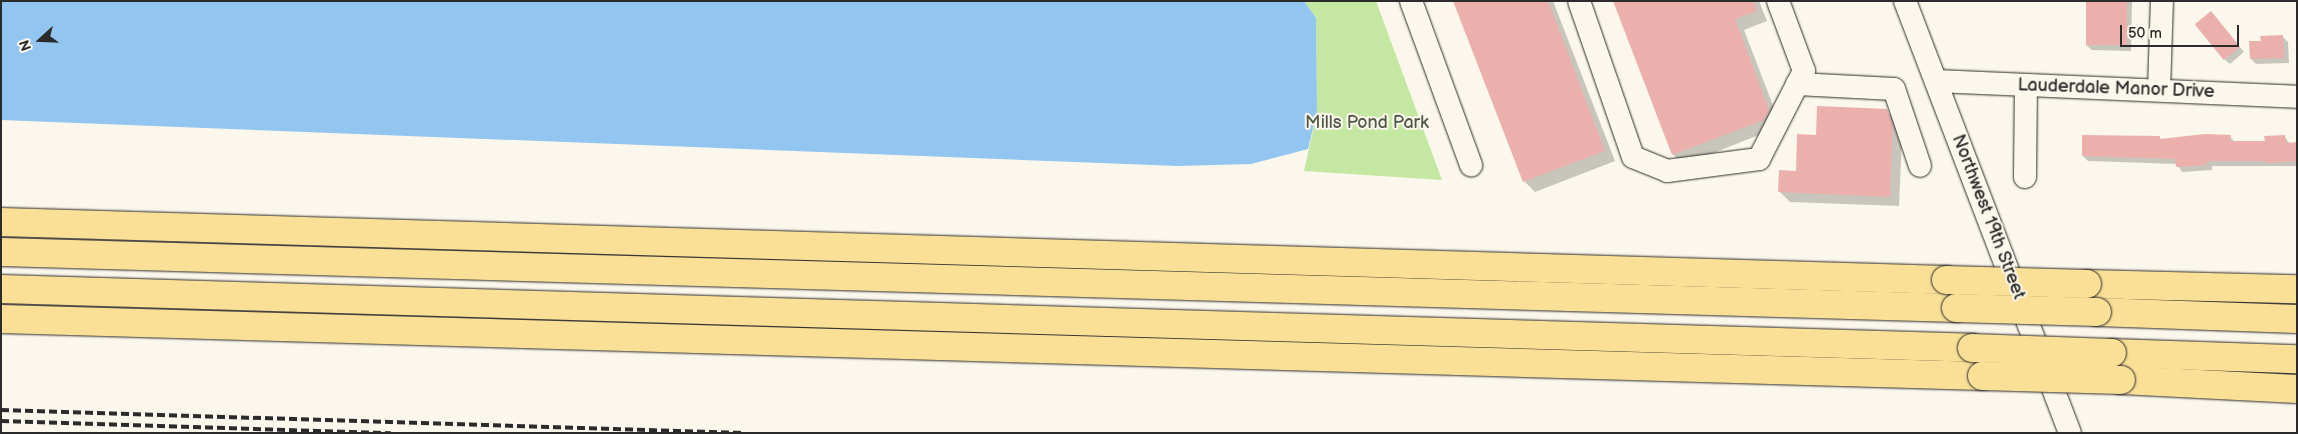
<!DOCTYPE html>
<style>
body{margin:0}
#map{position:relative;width:2298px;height:434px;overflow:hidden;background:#fbf7ec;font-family:"Balsamiq Sans",sans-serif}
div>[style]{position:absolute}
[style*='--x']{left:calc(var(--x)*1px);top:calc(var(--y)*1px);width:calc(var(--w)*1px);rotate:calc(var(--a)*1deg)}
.green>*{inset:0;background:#c4e8a2}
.water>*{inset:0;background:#92c5ef}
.shadow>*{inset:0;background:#0003}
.building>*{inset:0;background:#ecb0ac;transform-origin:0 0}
.roads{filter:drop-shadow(0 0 1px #2b2b2b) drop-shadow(0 0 1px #2b2b2b)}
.minor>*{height:22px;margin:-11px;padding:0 11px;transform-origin:11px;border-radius:11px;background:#fbf7ec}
.highway>*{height:28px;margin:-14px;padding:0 14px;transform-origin:14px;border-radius:14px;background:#fadf96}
.rail>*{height:4px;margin-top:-2px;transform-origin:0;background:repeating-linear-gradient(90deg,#2b2b2b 0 8px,transparent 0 12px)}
.bridges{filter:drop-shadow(0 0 1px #2b2b2b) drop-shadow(0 0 1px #2b2b2b)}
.highway-bridge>*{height:28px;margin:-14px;padding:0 14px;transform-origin:14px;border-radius:14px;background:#fadf96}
span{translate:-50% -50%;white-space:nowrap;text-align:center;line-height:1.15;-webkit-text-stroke:4px #fbf7ec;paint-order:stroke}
.street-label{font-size:18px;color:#2b2b2b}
.park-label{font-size:18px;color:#515a49}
.frame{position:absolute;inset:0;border:2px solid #2b2b2b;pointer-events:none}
.north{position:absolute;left:15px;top:15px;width:50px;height:50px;-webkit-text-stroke:4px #fbf7ec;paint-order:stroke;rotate:250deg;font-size:14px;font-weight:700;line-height:20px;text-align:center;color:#2b2b2b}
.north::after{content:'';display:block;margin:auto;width:18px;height:22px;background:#2b2b2b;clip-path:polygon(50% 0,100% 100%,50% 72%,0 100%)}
.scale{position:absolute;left:2120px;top:25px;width:119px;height:22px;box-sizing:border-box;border:2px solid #2b2b2b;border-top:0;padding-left:6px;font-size:15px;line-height:18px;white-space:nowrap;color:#2b2b2b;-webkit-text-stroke:4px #fbf7ec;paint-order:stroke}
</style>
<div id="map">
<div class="green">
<i style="clip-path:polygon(1304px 1px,1376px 1px,1442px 180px,1304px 171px,1317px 112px,1316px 18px)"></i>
</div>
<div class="water">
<i style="clip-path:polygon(1px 1px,1304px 1px,1316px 18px,1317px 112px,1308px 149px,1251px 164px,1178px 166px,1px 120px)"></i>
</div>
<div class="shadow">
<i style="clip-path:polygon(1455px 1px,1553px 1px,1615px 161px,1535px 192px,1525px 182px)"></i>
<i style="clip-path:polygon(1614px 1px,1759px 1px,1767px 21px,1744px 30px,1779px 121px,1774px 129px,1683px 165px,1673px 154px)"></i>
<i style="clip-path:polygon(2087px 1px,2132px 1px,2131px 51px,2092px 50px,2086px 45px)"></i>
<i style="clip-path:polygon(2216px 18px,2244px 52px,2230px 64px,2224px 59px)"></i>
<i style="clip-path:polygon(2282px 36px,2288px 42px,2289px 63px,2256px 64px,2251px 59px,2262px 42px)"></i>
<i style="clip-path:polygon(1886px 111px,1897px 121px,1902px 137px,1899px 206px,1790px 202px,1779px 191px,1797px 172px,1817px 136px)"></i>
<i style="clip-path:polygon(2284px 136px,2290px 144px,2297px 144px,2297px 166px,2212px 166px,2212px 170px,2182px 172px,2177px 164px,2088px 161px,2083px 156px,2159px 137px,2162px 140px,2230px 137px,2236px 143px,2266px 143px)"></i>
</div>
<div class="building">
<i style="clip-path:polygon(1453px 1px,1548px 1px,1605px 151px,1523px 182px)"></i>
<i style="clip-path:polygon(1613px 1px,1754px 1px,1757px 11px,1735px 19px,1769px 110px,1764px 120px,1672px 155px)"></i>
<i style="left:2086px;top:1px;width:41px;height:44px"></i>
<i style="left:2211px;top:11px;width:46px;height:21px;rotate:51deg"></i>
<i style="clip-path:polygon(2283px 35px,2284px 58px,2250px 59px,2249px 41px,2261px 41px,2260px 36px)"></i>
<i style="clip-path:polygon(1817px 106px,1887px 109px,1893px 126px,1890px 197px,1778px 192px,1779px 170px,1796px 171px,1797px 134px,1816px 135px)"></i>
<i style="clip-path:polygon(2205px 134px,2231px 135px,2230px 141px,2265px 141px,2264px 136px,2285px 135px,2286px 143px,2297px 142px,2297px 161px,2266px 163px,2266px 161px,2207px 161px,2207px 165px,2176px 167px,2175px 159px,2082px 156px,2082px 135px,2160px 136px,2160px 139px)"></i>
</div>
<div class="roads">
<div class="minor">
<i style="--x:1411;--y:1;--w:175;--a:69.9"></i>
<i style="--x:1579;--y:1;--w:165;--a:70.9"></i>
<i style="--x:1633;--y:157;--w:37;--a:22"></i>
<i style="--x:1667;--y:171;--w:93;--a:-7.4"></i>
<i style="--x:1759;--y:159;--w:99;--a:-62.9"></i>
<i style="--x:1804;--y:71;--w:75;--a:-110.4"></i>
<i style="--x:1905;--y:1;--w:462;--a:69.1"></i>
<i style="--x:1936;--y:81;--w:361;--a:2.5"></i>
<i style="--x:1797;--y:84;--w:97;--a:3"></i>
<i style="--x:1894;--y:89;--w:81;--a:71.3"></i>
<i style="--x:2159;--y:90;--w:89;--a:-88.1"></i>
<i style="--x:2025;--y:177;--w:92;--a:-89.4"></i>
</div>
<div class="highway">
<i style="--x:1;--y:222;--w:1946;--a:1.71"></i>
<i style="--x:1;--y:252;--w:1956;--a:1.64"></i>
<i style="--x:2087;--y:284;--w:210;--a:1.4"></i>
<i style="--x:1;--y:289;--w:1972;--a:1.71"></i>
<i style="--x:2097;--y:312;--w:200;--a:2"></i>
<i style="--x:1;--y:319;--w:1982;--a:1.65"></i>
<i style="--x:2112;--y:353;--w:185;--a:1.9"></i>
<i style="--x:2121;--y:380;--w:176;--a:2.9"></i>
</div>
</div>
<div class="rail">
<i style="--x:1;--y:410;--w:743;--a:1.77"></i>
<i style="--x:1;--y:421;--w:390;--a:1.8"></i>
</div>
<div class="bridges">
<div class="highway-bridge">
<i style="--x:1946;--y:280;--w:141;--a:1.6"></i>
<i style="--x:1956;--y:308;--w:141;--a:1.6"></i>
<i style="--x:1972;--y:348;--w:140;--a:2"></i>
<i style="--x:1982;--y:376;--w:139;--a:1.6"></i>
</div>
</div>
<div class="street-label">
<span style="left:2116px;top:89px;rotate:2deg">Lauderdale Manor Drive</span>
<span style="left:1988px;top:217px;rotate:69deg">Northwest 19th Street</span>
</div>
<div class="park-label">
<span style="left:1367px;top:123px">Mills Pond Park</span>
</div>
<div class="frame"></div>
<div class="north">N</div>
<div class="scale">50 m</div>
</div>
